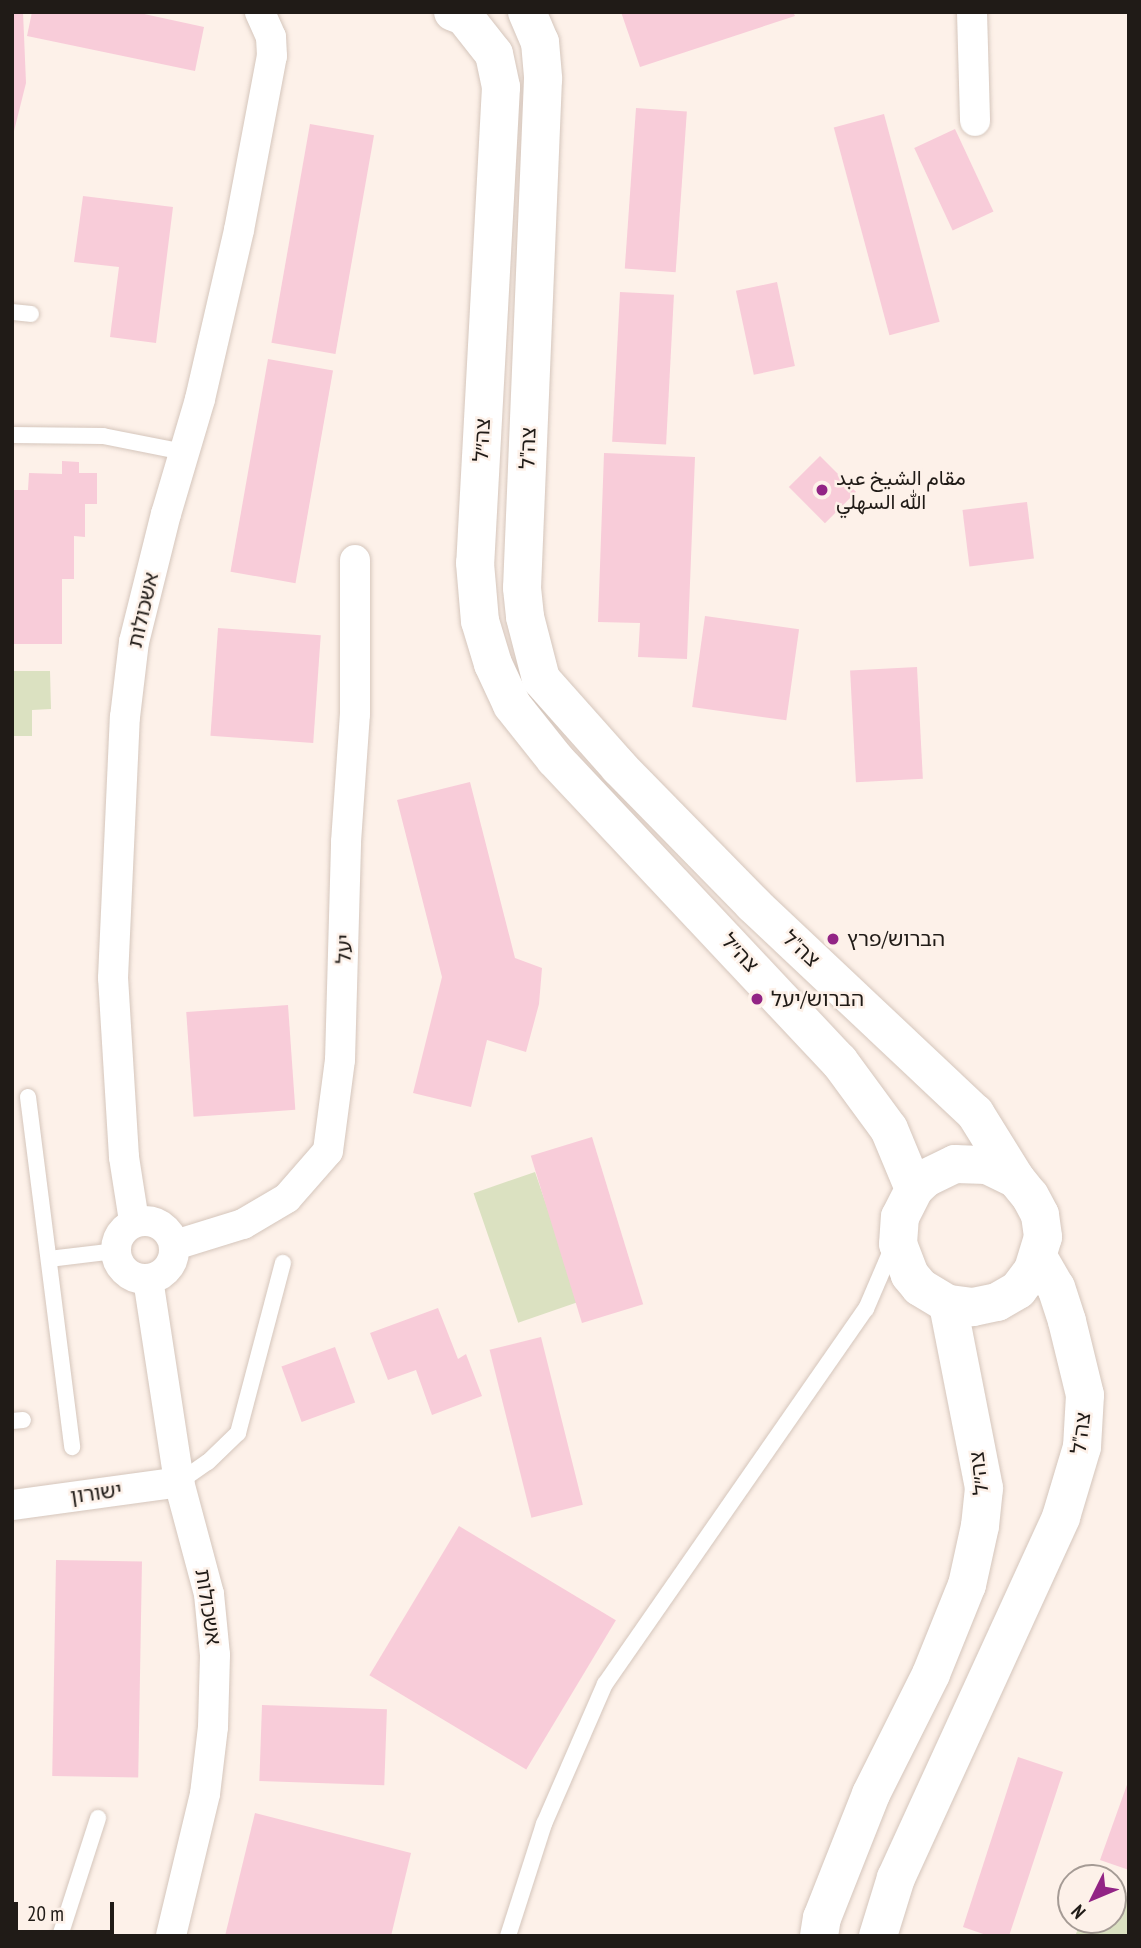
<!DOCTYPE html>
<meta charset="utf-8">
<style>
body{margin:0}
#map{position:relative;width:1141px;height:1948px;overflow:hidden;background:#fdf1e9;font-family:"PT Sans Narrow",Vazirmatn,"Noto Sans Hebrew",sans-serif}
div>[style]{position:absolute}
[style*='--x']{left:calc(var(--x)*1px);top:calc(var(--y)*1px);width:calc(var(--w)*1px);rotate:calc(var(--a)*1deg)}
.green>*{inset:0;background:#dbe1c1;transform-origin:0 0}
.building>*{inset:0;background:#f8ccd9;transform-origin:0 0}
.roads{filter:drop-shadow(0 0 2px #d5c6bc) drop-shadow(0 0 2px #d5c6bc)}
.lane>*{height:16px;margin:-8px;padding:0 8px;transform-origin:8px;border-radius:8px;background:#fff}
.street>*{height:30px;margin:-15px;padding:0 15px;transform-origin:15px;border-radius:15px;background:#fff}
.street>.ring{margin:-15px;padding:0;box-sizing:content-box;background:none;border:30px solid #fff;border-radius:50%}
.secondary>*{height:38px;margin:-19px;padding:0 19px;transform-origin:19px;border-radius:19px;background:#fff}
.dots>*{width:19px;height:19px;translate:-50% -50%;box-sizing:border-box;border:4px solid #fdf1e9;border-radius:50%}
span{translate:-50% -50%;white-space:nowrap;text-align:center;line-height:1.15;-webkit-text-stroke:5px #fdf1e9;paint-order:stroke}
.street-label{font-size:21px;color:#201b17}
.poi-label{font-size:21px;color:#201b17}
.left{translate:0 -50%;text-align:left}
.frame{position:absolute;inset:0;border:14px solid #201b17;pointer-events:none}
.north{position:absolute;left:1057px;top:1864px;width:70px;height:70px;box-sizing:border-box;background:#fdf1e9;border:2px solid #a59b95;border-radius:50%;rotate:227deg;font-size:19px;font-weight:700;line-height:28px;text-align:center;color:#201b17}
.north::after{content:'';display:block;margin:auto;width:24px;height:32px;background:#922485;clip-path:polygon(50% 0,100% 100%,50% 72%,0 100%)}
.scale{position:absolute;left:14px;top:1902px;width:100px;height:32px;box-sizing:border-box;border:4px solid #201b17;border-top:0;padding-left:9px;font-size:21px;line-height:24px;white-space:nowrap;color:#201b17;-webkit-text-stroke:5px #fdf1e9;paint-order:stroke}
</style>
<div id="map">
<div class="green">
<i style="clip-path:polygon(12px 671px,50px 671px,51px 709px,32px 710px,32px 736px,12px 736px)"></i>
<i style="left:535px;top:1172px;width:137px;height:65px;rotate:71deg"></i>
<i style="clip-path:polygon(1113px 1890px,1129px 1897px,1129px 1936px,1075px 1936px,1082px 1920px,1113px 1920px)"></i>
</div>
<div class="building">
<i style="clip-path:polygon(12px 12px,23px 12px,26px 83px,13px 135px)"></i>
<i style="clip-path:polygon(32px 12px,135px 12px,204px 27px,195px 71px,27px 36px)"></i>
<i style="clip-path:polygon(621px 12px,793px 12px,795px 16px,640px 67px)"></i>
<i style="left:636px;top:108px;width:51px;height:161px;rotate:4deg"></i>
<i style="left:884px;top:114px;width:215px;height:52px;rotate:75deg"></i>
<i style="left:310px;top:124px;width:65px;height:222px;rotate:10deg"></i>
<i style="left:955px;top:129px;width:91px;height:45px;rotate:65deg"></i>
<i style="clip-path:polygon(83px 196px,173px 207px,156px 343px,110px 337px,119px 267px,74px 262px)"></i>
<i style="left:777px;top:282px;width:86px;height:42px;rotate:78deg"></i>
<i style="left:620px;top:292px;width:54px;height:150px;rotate:3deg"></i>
<i style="left:268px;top:359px;width:66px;height:216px;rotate:10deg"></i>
<i style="clip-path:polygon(604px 453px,695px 457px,687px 659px,638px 657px,640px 623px,598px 622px)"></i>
<i style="left:820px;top:456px;width:51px;height:44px;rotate:45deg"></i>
<i style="clip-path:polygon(62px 461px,79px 462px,79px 473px,97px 473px,97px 504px,85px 504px,85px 537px,74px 536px,74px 579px,62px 579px,62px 644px,12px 644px,12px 490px,28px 490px,29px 473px,62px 474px)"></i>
<i style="left:1027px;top:502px;width:57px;height:65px;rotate:83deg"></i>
<i style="left:705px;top:616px;width:95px;height:92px;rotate:8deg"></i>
<i style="left:218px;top:628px;width:103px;height:108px;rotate:4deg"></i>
<i style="left:917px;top:667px;width:112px;height:67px;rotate:87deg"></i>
<i style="clip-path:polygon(470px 782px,515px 958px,542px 968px,539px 1004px,526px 1052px,487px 1040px,471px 1107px,413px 1093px,442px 977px,397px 800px)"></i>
<i style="left:288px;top:1005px;width:105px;height:102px;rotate:86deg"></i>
<i style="left:592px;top:1137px;width:175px;height:64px;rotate:73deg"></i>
<i style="clip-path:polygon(438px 1308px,458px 1359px,466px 1354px,482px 1396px,432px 1415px,416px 1370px,388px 1380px,370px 1333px)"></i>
<i style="left:541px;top:1337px;width:173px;height:53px;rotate:76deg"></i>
<i style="left:335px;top:1347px;width:59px;height:57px;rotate:70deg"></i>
<i style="left:459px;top:1526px;width:183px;height:174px;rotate:31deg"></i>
<i style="left:56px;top:1560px;width:86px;height:216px;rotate:1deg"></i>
<i style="left:262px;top:1705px;width:125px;height:76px;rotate:2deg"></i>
<i style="clip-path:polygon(1018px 1757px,1063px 1772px,1009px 1936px,989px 1936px,963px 1927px)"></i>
<i style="clip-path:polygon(1128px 1782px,1129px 1782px,1129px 1870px,1100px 1860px)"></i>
<i style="clip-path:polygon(255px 1813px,411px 1853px,391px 1936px,225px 1936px)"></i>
</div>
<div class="roads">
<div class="lane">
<i style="--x:12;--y:312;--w:19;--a:6"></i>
<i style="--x:12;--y:435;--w:91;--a:0.6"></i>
<i style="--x:103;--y:436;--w:83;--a:11.2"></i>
<i style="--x:28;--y:1097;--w:353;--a:82.8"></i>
<i style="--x:49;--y:1259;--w:66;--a:-6.9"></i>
<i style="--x:12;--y:1421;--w:11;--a:-5"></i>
<i style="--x:179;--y:1482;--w:35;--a:-35"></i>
<i style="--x:208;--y:1462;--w:42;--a:-44"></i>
<i style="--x:238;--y:1433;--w:176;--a:-75.2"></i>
<i style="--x:60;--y:1936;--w:124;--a:-72.1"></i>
<i style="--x:508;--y:1936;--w:118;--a:-72.2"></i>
<i style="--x:544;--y:1824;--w:153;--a:-66.5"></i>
<i style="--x:605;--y:1684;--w:457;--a:-55.2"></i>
<i style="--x:866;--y:1309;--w:69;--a:-66.8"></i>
</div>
<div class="street">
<i style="--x:972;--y:12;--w:109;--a:88.4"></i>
<i class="ring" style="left:116px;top:1221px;width:28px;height:28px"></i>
<i style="--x:134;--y:1221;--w:65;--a:-98.9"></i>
<i style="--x:124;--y:1157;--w:179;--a:-93.5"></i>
<i style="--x:113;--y:978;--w:261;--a:-87.4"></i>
<i style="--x:125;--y:717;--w:76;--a:-83.2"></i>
<i style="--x:134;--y:642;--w:132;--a:-76"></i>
<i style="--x:166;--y:514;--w:120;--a:-73.5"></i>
<i style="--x:200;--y:399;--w:173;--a:-77"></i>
<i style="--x:239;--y:230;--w:177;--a:-79.3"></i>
<i style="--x:272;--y:56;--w:19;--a:-93"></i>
<i style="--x:271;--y:37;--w:27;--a:-114"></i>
<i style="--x:175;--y:1245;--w:71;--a:-17.2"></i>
<i style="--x:243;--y:1224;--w:51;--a:-30.6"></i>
<i style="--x:287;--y:1198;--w:62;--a:-48.9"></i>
<i style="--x:328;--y:1151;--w:92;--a:-82.5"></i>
<i style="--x:340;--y:1060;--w:218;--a:-88.4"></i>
<i style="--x:346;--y:842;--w:128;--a:-86"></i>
<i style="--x:355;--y:714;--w:154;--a:-90"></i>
<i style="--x:148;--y:1279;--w:205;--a:81.3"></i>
<i style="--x:179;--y:1482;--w:116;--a:75"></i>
<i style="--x:209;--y:1594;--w:61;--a:84.4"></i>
<i style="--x:215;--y:1655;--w:72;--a:91.6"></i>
<i style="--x:213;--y:1727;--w:67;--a:96.8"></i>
<i style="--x:205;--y:1794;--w:146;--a:103.5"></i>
<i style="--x:12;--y:1505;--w:169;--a:-7.8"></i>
</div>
<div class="secondary">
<i style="--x:453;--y:12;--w:12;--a:20"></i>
<i style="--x:464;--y:16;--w:48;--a:51.7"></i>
<i style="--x:494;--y:54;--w:34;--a:78"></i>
<i style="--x:501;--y:87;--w:477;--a:93.1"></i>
<i style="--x:475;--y:563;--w:58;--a:85.1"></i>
<i style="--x:480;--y:621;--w:45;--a:73.2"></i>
<i style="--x:493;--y:664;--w:45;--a:65.1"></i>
<i style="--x:512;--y:705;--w:69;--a:51.5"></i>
<i style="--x:555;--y:759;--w:415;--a:46.8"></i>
<i style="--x:839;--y:1061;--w:84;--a:53.7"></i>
<i style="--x:889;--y:1129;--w:65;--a:67.4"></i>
<i style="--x:527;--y:12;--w:33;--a:67"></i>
<i style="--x:540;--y:42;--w:37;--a:85"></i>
<i style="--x:543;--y:79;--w:509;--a:92.36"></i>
<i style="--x:522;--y:588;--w:29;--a:84"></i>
<i style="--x:525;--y:617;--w:64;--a:75.5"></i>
<i style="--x:541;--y:679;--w:118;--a:48.4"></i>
<i style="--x:619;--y:767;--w:192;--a:45.6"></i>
<i style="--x:753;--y:904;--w:305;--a:43.3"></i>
<i style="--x:975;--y:1113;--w:78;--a:58.2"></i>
<i style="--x:1016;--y:1179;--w:22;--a:51"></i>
<i style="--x:1030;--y:1196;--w:21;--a:62"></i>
<i style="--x:1040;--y:1215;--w:22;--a:82"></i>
<i style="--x:1043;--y:1237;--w:34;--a:107"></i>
<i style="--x:1033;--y:1270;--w:25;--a:127"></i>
<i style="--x:1018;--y:1290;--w:24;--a:150"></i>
<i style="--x:997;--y:1302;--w:25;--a:168"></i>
<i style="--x:973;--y:1307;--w:25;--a:-173"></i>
<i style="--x:948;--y:1304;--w:33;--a:-149"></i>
<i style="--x:920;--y:1287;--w:16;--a:-130"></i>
<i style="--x:910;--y:1275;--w:33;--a:-111"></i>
<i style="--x:898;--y:1244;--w:27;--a:-86"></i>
<i style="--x:900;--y:1217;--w:31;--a:-63"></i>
<i style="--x:914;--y:1189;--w:16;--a:-43"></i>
<i style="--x:926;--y:1178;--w:32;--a:-26"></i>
<i style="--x:955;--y:1164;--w:32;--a:2"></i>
<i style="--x:987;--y:1165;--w:32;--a:26"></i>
<i style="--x:819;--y:1936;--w:18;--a:-81"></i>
<i style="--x:822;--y:1918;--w:133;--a:-68.4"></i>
<i style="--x:871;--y:1794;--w:134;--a:-63.4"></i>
<i style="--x:931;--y:1674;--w:96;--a:-68"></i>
<i style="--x:967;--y:1585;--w:60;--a:-77.6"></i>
<i style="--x:980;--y:1526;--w:38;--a:-84"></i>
<i style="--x:984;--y:1488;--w:187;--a:-101.1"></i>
<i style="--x:878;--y:1936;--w:61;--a:-72.8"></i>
<i style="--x:896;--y:1878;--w:397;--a:-65.4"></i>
<i style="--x:1061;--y:1517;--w:73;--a:-73.3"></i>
<i style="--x:1082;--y:1447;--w:52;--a:-86.7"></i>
<i style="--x:1085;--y:1395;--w:76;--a:-103.7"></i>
<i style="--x:1067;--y:1321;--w:35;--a:-108"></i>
<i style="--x:1056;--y:1288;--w:34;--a:-120"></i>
</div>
</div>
<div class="dots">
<i style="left:822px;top:490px;background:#922485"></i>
<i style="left:833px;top:939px;background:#922485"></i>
<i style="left:757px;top:999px;background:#922485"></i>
</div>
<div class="street-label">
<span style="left:482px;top:440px;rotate:-87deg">צה״ל</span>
<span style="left:528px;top:448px;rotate:-88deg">צה"ל</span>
<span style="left:143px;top:610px;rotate:-77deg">אשכולות</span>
<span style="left:344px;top:949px;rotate:-88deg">יעל</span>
<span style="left:801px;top:949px;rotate:43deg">צה"ל</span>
<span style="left:740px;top:953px;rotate:47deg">צה״ל</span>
<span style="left:1081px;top:1433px;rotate:-83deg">צה"ל</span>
<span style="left:979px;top:1473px;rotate:-97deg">צה״ל</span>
<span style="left:96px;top:1493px;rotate:-8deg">ישורון</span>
<span style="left:208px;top:1607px;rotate:81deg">אשכולות</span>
</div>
<div class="poi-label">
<span class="left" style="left:836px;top:490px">مقام الشيخ عبد<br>الله السهلي</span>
<span class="left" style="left:847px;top:939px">הברוש/פרץ</span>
<span class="left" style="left:771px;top:999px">הברוש/יעל</span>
</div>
<div class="frame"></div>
<div class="north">N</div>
<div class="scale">20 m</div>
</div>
